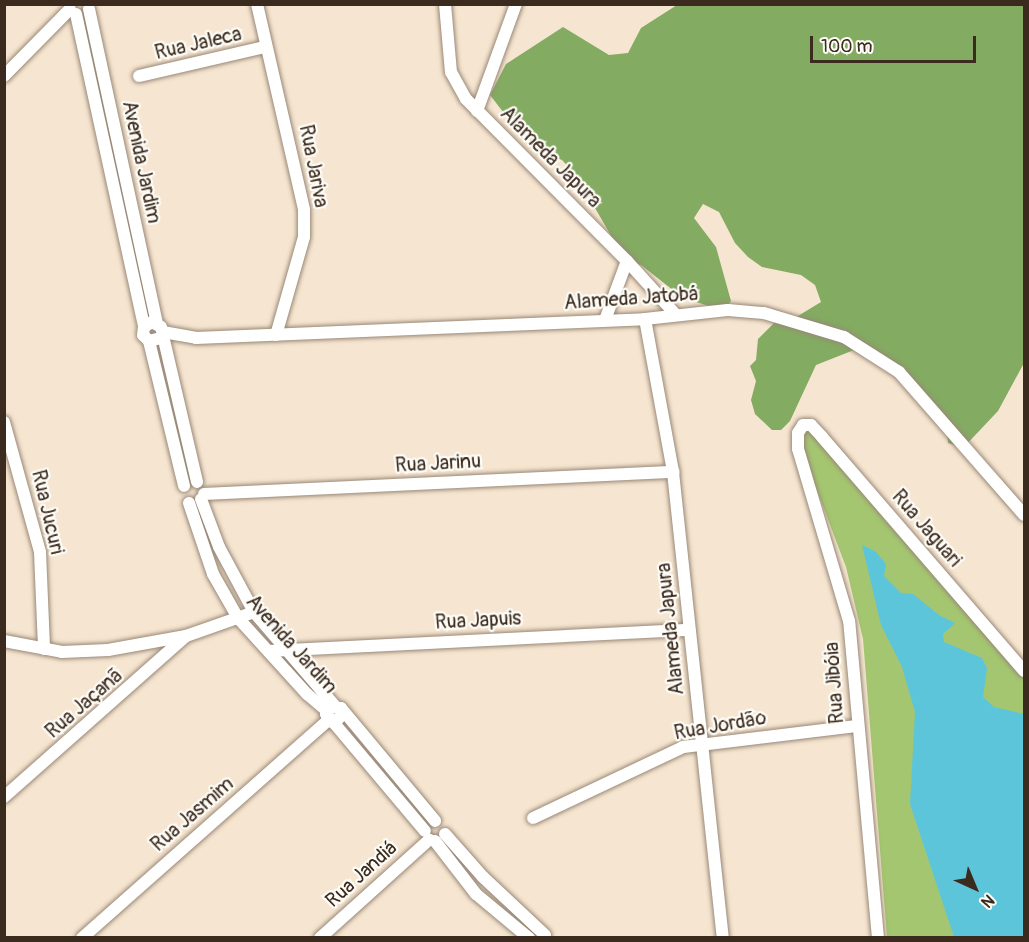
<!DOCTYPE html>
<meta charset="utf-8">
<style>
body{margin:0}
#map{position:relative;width:1029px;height:942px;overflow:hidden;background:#f6e5d0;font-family:Pangolin,sans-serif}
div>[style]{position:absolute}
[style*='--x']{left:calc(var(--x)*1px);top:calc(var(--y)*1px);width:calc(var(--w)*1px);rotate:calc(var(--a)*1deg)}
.green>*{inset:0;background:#a4c670}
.forest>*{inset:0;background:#83ab62}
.water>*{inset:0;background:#5dc5d9}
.roads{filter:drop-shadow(0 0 2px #988877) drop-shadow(0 0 2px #988877)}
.minor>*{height:12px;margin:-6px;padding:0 6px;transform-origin:6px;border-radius:6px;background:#fff}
span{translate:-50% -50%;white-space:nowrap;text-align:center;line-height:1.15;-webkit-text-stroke:4.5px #fdfcf7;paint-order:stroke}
.street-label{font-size:20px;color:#3b2a1e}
.frame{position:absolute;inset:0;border:6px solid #3b2a1e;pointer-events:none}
.north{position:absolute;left:945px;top:858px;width:60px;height:60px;-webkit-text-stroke:4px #fdfcf7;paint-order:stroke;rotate:136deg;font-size:16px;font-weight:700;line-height:24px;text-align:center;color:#3b2a1e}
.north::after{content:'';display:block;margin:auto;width:21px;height:27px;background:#3b2a1e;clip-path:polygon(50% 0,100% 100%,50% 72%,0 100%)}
.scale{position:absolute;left:810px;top:36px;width:166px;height:27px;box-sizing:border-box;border:3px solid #3b2a1e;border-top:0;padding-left:8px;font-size:18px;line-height:21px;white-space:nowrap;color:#3b2a1e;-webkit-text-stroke:4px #fdfcf7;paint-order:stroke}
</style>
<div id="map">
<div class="green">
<i style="clip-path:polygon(810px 430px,1024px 676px,1024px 937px,887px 937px,863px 639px,846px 567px,799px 443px,804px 431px)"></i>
</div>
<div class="forest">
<i style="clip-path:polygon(677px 5px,1024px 5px,1024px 363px,998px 411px,963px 448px,948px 443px,945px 419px,902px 378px,854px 350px,816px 365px,790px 421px,781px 430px,772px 430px,755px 414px,751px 400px,756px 381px,750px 366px,756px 360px,758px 339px,774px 323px,793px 319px,821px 302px,815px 285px,801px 275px,762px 267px,748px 257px,735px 243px,719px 212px,703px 204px,694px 218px,716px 247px,731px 301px,728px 305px,709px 306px,683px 298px,641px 265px,625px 260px,576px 175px,562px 160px,539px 151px,523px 138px,490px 95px,506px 64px,563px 27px,609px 55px,628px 53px,641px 28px)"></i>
</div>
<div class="water">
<i style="clip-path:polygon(862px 545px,875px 551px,886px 564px,884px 576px,901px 593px,913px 594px,939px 615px,955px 623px,943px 634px,944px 642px,982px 658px,987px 668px,983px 697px,994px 707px,1024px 714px,1024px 937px,954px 937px,910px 804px,915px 712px,902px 667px,881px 625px)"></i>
</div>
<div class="roads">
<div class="minor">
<i style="--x:257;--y:4;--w:211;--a:77.1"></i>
<i style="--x:304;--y:210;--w:27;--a:90"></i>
<i style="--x:304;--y:237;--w:102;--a:105.9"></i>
<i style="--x:445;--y:4;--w:68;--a:85"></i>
<i style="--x:451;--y:72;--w:31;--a:61"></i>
<i style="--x:466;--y:99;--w:228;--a:45.2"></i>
<i style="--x:627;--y:261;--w:73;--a:47.8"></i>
<i style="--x:89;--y:9;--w:321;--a:77.8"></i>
<i style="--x:76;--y:14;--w:320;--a:77.7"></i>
<i style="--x:4;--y:76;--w:94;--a:-45.4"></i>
<i style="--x:139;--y:76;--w:129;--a:-13"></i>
<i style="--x:477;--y:111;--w:114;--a:-70"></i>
<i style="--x:645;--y:319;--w:156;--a:79.6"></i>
<i style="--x:673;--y:472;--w:469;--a:83.9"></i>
<i style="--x:605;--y:320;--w:63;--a:-69.6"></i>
<i style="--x:163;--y:332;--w:34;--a:10"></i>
<i style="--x:196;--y:338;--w:449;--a:-2.4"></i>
<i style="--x:645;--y:319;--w:83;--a:-6.2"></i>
<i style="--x:728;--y:310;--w:36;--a:5"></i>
<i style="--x:764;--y:313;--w:84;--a:16.7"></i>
<i style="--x:844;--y:337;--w:65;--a:32.5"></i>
<i style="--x:899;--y:372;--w:190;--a:48.8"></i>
<i style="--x:161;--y:338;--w:12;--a:166"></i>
<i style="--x:149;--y:341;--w:8;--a:-135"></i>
<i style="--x:143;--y:335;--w:8;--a:-83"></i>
<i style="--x:144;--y:327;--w:9;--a:-32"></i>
<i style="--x:152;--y:322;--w:10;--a:29"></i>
<i style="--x:161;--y:327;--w:159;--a:76.9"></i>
<i style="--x:149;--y:341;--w:149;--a:76.4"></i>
<i style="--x:4;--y:422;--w:135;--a:74.5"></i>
<i style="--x:40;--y:552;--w:97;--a:87.6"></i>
<i style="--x:204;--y:494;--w:470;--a:-2.7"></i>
<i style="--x:201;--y:499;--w:51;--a:69.4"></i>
<i style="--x:219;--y:547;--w:74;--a:61.7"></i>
<i style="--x:254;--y:612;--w:123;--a:49.3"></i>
<i style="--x:189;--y:503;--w:75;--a:71.3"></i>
<i style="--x:213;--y:574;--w:51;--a:60.4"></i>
<i style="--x:238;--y:618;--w:103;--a:47.8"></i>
<i style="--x:307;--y:694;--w:25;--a:40"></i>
<i style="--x:4;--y:641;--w:59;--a:10.7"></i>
<i style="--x:62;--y:652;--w:46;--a:-2.5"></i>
<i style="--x:108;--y:650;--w:79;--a:-10.2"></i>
<i style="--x:186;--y:636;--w:72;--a:-19.4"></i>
<i style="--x:269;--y:651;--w:421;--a:-2.9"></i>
<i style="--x:343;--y:714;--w:13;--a:135"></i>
<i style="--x:334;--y:723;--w:12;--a:-132"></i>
<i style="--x:326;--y:714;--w:8;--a:-60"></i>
<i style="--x:330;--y:707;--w:11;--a:5"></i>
<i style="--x:341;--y:708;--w:147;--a:50.2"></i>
<i style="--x:334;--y:723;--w:141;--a:49.9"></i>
<i style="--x:4;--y:797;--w:243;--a:-41.5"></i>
<i style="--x:533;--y:818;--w:166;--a:-25.3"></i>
<i style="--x:683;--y:747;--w:175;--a:-6.9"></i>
<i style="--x:445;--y:834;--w:57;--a:48.5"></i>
<i style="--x:483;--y:877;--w:85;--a:43.1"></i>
<i style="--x:435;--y:841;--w:67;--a:52.3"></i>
<i style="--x:476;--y:894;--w:69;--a:39.7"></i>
<i style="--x:82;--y:938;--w:329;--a:-41.5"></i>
<i style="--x:320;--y:938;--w:147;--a:-42"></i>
<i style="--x:878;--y:938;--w:318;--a:-95.2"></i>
<i style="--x:849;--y:621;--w:179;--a:-106.5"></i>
<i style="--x:798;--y:449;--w:16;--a:-90"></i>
<i style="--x:798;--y:433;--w:9;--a:-58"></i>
<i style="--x:803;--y:425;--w:8;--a:0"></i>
<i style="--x:811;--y:425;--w:16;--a:47"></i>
<i style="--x:822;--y:437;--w:309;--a:49.2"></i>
</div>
</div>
<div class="street-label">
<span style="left:198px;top:43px;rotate:-13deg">Rua Jaleca</span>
<span style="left:551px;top:157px;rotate:45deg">Alameda Japura</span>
<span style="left:142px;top:162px;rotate:78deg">Avenida Jardim</span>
<span style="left:314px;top:166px;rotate:79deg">Rua Jariva</span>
<span style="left:631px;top:298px;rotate:-4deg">Alameda Jatobá</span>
<span style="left:438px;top:463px;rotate:-3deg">Rua Jarinu</span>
<span style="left:48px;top:512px;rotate:77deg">Rua Jucuri</span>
<span style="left:927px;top:528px;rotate:49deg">Rua Jaguari</span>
<span style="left:478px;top:620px;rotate:-3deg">Rua Japuis</span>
<span style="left:670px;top:629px;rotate:-96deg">Alameda Japura</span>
<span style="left:292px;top:644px;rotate:48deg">Avenida Jardim</span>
<span style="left:834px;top:683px;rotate:-94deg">Rua Jibóia</span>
<span style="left:84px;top:703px;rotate:-41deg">Rua Jaçanã</span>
<span style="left:720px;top:725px;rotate:-10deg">Rua Jordão</span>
<span style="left:192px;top:814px;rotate:-41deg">Rua Jasmim</span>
<span style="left:361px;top:874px;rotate:-42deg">Rua Jandiá</span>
</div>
<div class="frame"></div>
<div class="north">N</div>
<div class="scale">100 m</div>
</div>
